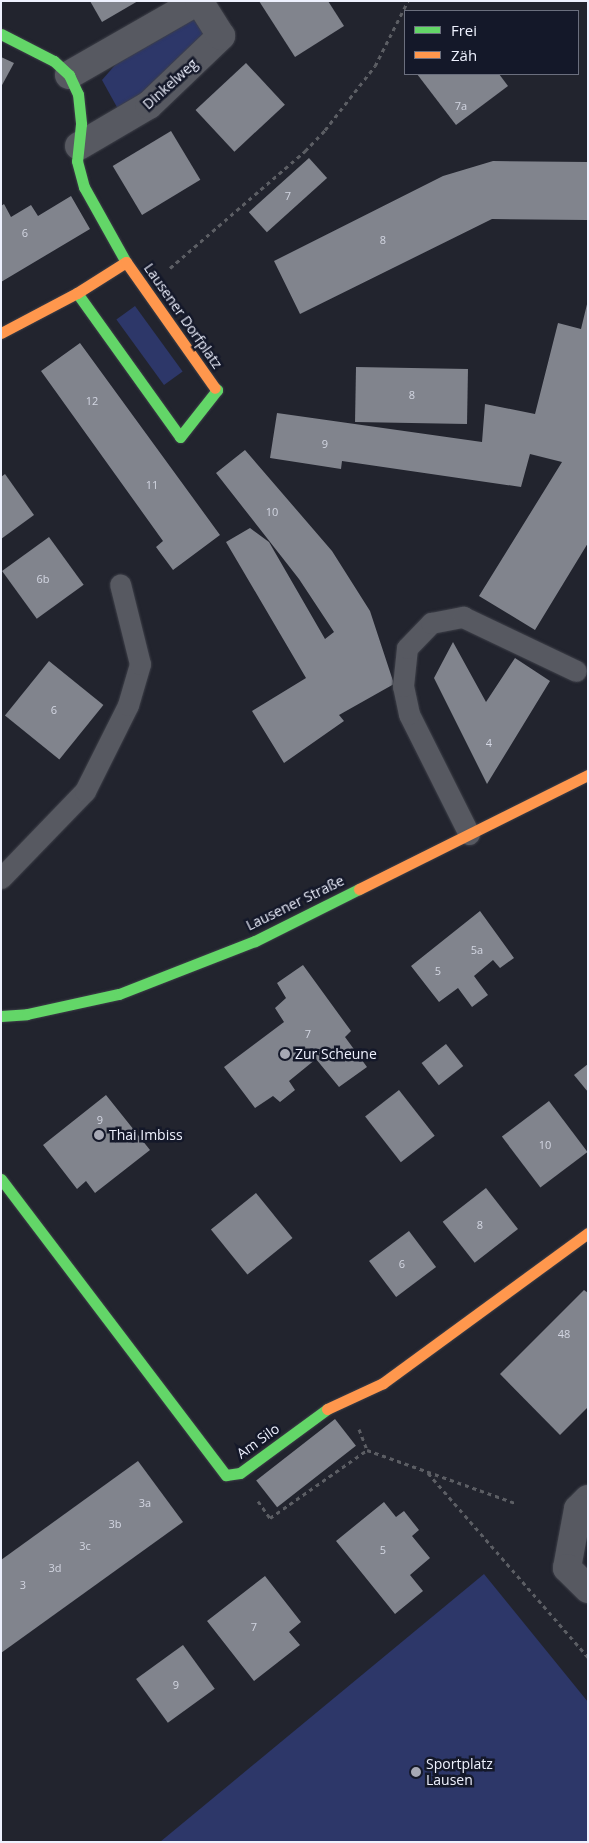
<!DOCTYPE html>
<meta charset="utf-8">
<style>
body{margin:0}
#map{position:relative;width:589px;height:1843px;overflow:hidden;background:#22242e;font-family:"Open Sans",sans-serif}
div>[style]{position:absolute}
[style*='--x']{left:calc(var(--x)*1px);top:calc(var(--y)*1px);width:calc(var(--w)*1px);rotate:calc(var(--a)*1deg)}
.green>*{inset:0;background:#2d3769;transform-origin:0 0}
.building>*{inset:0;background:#81848d;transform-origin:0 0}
.path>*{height:3px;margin-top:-1.5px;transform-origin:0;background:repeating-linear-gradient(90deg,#5c5e64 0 4px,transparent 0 8px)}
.roads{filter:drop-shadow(0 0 1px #3d3f48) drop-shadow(0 0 1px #3d3f48)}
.lane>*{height:21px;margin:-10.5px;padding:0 10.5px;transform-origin:10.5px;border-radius:10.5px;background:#575961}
.street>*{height:28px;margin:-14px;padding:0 14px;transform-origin:14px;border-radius:14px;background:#575961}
.fast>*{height:11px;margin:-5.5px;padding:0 5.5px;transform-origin:5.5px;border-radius:5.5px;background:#63d668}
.slow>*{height:11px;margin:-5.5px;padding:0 5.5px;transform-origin:5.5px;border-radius:5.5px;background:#ff974d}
.dots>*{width:14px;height:14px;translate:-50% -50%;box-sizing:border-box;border:2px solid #141829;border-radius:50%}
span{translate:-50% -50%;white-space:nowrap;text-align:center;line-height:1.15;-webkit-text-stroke:5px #141829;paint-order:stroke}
.number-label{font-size:11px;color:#d3d6e2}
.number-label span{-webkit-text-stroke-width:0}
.street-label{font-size:14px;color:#eef1fe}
.poi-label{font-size:14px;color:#eef1fe}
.left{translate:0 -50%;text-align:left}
.frame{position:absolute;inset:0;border:2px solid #eef1fe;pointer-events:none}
.legend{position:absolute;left:404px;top:10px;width:175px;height:65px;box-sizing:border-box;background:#141829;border:1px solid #6b6f7e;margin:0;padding:6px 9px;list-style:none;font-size:15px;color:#eef1fe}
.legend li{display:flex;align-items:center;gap:10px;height:25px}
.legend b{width:25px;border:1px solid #6b6f7e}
</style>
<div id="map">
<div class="green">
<i style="clip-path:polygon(197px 13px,209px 32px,141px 96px,118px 109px,102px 80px,123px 56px)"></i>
<i style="left:135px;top:306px;width:81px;height:23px;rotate:54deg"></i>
<i style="clip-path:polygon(484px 1574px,588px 1702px,588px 1842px,160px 1842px)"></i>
</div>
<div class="building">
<i style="clip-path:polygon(90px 1px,138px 1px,102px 22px)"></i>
<i style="clip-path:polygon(259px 1px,328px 1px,344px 26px,295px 57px)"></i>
<i style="clip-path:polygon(1px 57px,14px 63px,1px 87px)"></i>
<i style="left:246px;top:63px;width:57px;height:69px;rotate:47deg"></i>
<i style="clip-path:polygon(417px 74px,499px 74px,508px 86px,456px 125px)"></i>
<i style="left:171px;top:131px;width:57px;height:68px;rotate:59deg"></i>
<i style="left:309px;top:158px;width:27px;height:81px;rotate:48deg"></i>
<i style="clip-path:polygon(493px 161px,588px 162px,588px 220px,492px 219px,300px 314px,274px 261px,443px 176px)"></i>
<i style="clip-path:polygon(71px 196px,90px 229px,1px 282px,1px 206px,4px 204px,11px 217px,31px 205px,38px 216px)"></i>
<i style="clip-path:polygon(588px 300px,588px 543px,535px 630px,479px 596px,562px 462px,530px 454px,521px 487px,342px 461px,341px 469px,270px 458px,277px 413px,482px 442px,485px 404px,535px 414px,558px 323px,581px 329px)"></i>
<i style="clip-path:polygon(80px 343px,220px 535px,173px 570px,156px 547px,163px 541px,41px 371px)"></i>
<i style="left:356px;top:367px;width:112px;height:55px;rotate:1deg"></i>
<i style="clip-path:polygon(245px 450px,332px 551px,370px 611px,394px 684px,339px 715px,344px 721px,284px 763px,252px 711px,306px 678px,226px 542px,250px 528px,269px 542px,325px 639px,334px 632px,299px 579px,216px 473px)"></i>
<i style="clip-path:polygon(5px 474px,34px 515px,1px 539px,1px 477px)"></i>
<i style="left:49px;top:537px;width:59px;height:58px;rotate:54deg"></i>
<i style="clip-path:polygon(453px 642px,486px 702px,515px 658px,550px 681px,487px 784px,434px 678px)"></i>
<i style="left:49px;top:661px;width:70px;height:70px;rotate:39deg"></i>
<i style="clip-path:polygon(480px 911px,514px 958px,500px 968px,493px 960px,474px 976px,488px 995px,472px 1007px,458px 988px,439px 1002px,411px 966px)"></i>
<i style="clip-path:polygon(303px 965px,351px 1031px,345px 1037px,367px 1067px,339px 1087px,316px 1059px,289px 1081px,295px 1090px,280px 1102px,273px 1096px,255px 1108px,224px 1067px,284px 1022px,275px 1008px,286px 998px,277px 983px)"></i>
<i style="left:446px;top:1044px;width:28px;height:31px;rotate:52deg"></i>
<i style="clip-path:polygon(588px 1064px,588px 1092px,574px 1075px)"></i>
<i style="left:399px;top:1090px;width:58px;height:43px;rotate:52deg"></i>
<i style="clip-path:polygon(106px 1095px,150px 1150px,95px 1193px,86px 1181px,77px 1189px,43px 1145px)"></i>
<i style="left:549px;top:1101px;width:64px;height:59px;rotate:53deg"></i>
<i style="left:486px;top:1188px;width:52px;height:55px;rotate:52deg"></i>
<i style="left:256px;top:1193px;width:58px;height:58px;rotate:51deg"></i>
<i style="left:409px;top:1231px;width:45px;height:50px;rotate:53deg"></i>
<i style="clip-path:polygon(584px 1290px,588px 1293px,588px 1407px,560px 1435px,500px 1374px)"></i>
<i style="left:335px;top:1419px;width:34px;height:100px;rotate:52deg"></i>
<i style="clip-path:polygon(138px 1461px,183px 1522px,1px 1653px,1px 1560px)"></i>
<i style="clip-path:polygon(384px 1502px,396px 1517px,404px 1511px,419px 1530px,412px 1536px,430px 1558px,410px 1575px,423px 1591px,395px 1614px,336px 1541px)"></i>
<i style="clip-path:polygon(265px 1576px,301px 1622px,289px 1632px,300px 1645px,254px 1681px,207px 1621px)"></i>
<i style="left:183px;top:1645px;width:54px;height:58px;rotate:54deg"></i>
</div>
<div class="path">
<i style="--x:170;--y:268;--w:179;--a:-40.9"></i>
<i style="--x:305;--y:151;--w:29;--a:-46"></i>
<i style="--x:325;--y:130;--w:81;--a:-52"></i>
<i style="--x:375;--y:66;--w:73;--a:-63.1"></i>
<i style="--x:359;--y:1429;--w:22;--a:69"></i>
<i style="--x:428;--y:1473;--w:244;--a:49"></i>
<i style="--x:258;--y:1501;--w:21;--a:55"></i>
<i style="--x:270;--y:1518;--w:118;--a:-35"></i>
<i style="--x:367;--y:1450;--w:157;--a:19.7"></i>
</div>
<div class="roads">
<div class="lane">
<i style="--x:469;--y:834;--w:134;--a:-116.6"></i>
<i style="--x:409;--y:714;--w:29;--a:-102"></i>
<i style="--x:403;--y:686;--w:38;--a:-84"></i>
<i style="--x:407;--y:648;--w:35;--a:-46"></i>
<i style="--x:431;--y:623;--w:33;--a:-11"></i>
<i style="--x:463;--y:617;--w:125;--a:25.5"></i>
<i style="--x:1;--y:878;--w:121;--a:-46"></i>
<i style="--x:85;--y:791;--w:96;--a:-63.4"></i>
<i style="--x:128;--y:705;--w:43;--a:-73.7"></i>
<i style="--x:140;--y:664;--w:82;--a:-104"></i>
</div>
<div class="street">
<i style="--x:69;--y:75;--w:149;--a:-29.8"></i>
<i style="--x:79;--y:146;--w:81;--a:-30.4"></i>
<i style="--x:149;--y:105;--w:100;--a:-43.8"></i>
<i style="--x:221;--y:36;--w:41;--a:-122.2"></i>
<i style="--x:588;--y:1499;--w:14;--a:135"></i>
<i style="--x:578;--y:1509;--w:60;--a:100.6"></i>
<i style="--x:567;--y:1568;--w:30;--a:45"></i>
</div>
<div class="fast">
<i style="--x:1;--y:34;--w:59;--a:27"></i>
<i style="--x:54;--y:61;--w:21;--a:43"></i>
<i style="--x:69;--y:75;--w:21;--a:65"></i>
<i style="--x:78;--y:94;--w:30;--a:84"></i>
<i style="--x:81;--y:124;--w:37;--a:96"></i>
<i style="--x:77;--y:161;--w:27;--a:75"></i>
<i style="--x:84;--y:187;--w:86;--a:60.8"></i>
<i style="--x:77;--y:293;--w:177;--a:54.4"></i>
<i style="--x:180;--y:437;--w:60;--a:-51.8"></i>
<i style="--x:217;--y:390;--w:3;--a:-135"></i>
<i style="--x:1;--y:1016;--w:26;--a:-4"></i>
<i style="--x:27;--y:1014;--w:94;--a:-12.3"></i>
<i style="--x:119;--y:994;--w:146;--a:-21.3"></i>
<i style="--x:255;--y:941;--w:116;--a:-26.6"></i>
<i style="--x:1;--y:1179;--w:372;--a:52.8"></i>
<i style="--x:226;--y:1475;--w:14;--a:-8"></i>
<i style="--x:240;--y:1473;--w:108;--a:-36.3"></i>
</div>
<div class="slow">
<i style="--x:1;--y:333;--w:86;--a:-27.8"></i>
<i style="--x:77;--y:293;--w:58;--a:-32.3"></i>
<i style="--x:126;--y:262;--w:154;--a:54.8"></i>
<i style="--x:359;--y:889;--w:256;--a:-26.5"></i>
<i style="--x:327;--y:1409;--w:62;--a:-24.9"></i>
<i style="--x:383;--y:1383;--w:254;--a:-36.2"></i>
</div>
</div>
<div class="dots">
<i style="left:285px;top:1054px;background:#a7a9b5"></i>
<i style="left:99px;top:1135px;background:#a7a9b5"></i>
<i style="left:416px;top:1772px;background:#a7a9b5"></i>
</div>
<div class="number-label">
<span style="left:461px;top:106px">7a</span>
<span style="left:288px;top:196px">7</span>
<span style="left:25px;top:233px">6</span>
<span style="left:383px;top:240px">8</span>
<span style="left:412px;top:395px">8</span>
<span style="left:92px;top:401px">12</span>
<span style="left:325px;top:444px">9</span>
<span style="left:152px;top:485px">11</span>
<span style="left:272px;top:512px">10</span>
<span style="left:43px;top:579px">6b</span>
<span style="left:54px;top:710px">6</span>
<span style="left:489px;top:743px">4</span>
<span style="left:477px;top:950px">5a</span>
<span style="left:438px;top:971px">5</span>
<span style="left:308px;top:1034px">7</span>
<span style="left:100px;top:1120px">9</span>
<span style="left:545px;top:1145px">10</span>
<span style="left:480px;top:1225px">8</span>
<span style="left:402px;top:1264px">6</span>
<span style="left:564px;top:1334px">48</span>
<span style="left:145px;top:1503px">3a</span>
<span style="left:115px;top:1524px">3b</span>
<span style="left:85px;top:1546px">3c</span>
<span style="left:383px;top:1550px">5</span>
<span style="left:55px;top:1568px">3d</span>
<span style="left:23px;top:1585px">3</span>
<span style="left:254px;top:1627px">7</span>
<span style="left:176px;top:1685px">9</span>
</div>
<div class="street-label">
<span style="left:170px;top:84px;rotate:-42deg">Dinkelweg</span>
<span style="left:183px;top:316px;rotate:55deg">Lausener Dorfplatz</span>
<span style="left:295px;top:903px;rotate:-26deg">Lausener Straße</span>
<span style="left:258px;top:1441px;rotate:-36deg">Am Silo</span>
</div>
<div class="poi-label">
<span class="left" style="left:295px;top:1054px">Zur Scheune</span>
<span class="left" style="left:109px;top:1135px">Thai Imbiss</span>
<span class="left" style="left:426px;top:1772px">Sportplatz<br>Lausen</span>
</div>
<div class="frame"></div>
<ul class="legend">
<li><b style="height:6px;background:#63d668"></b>Frei</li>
<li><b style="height:6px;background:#ff974d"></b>Zäh</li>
</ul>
</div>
